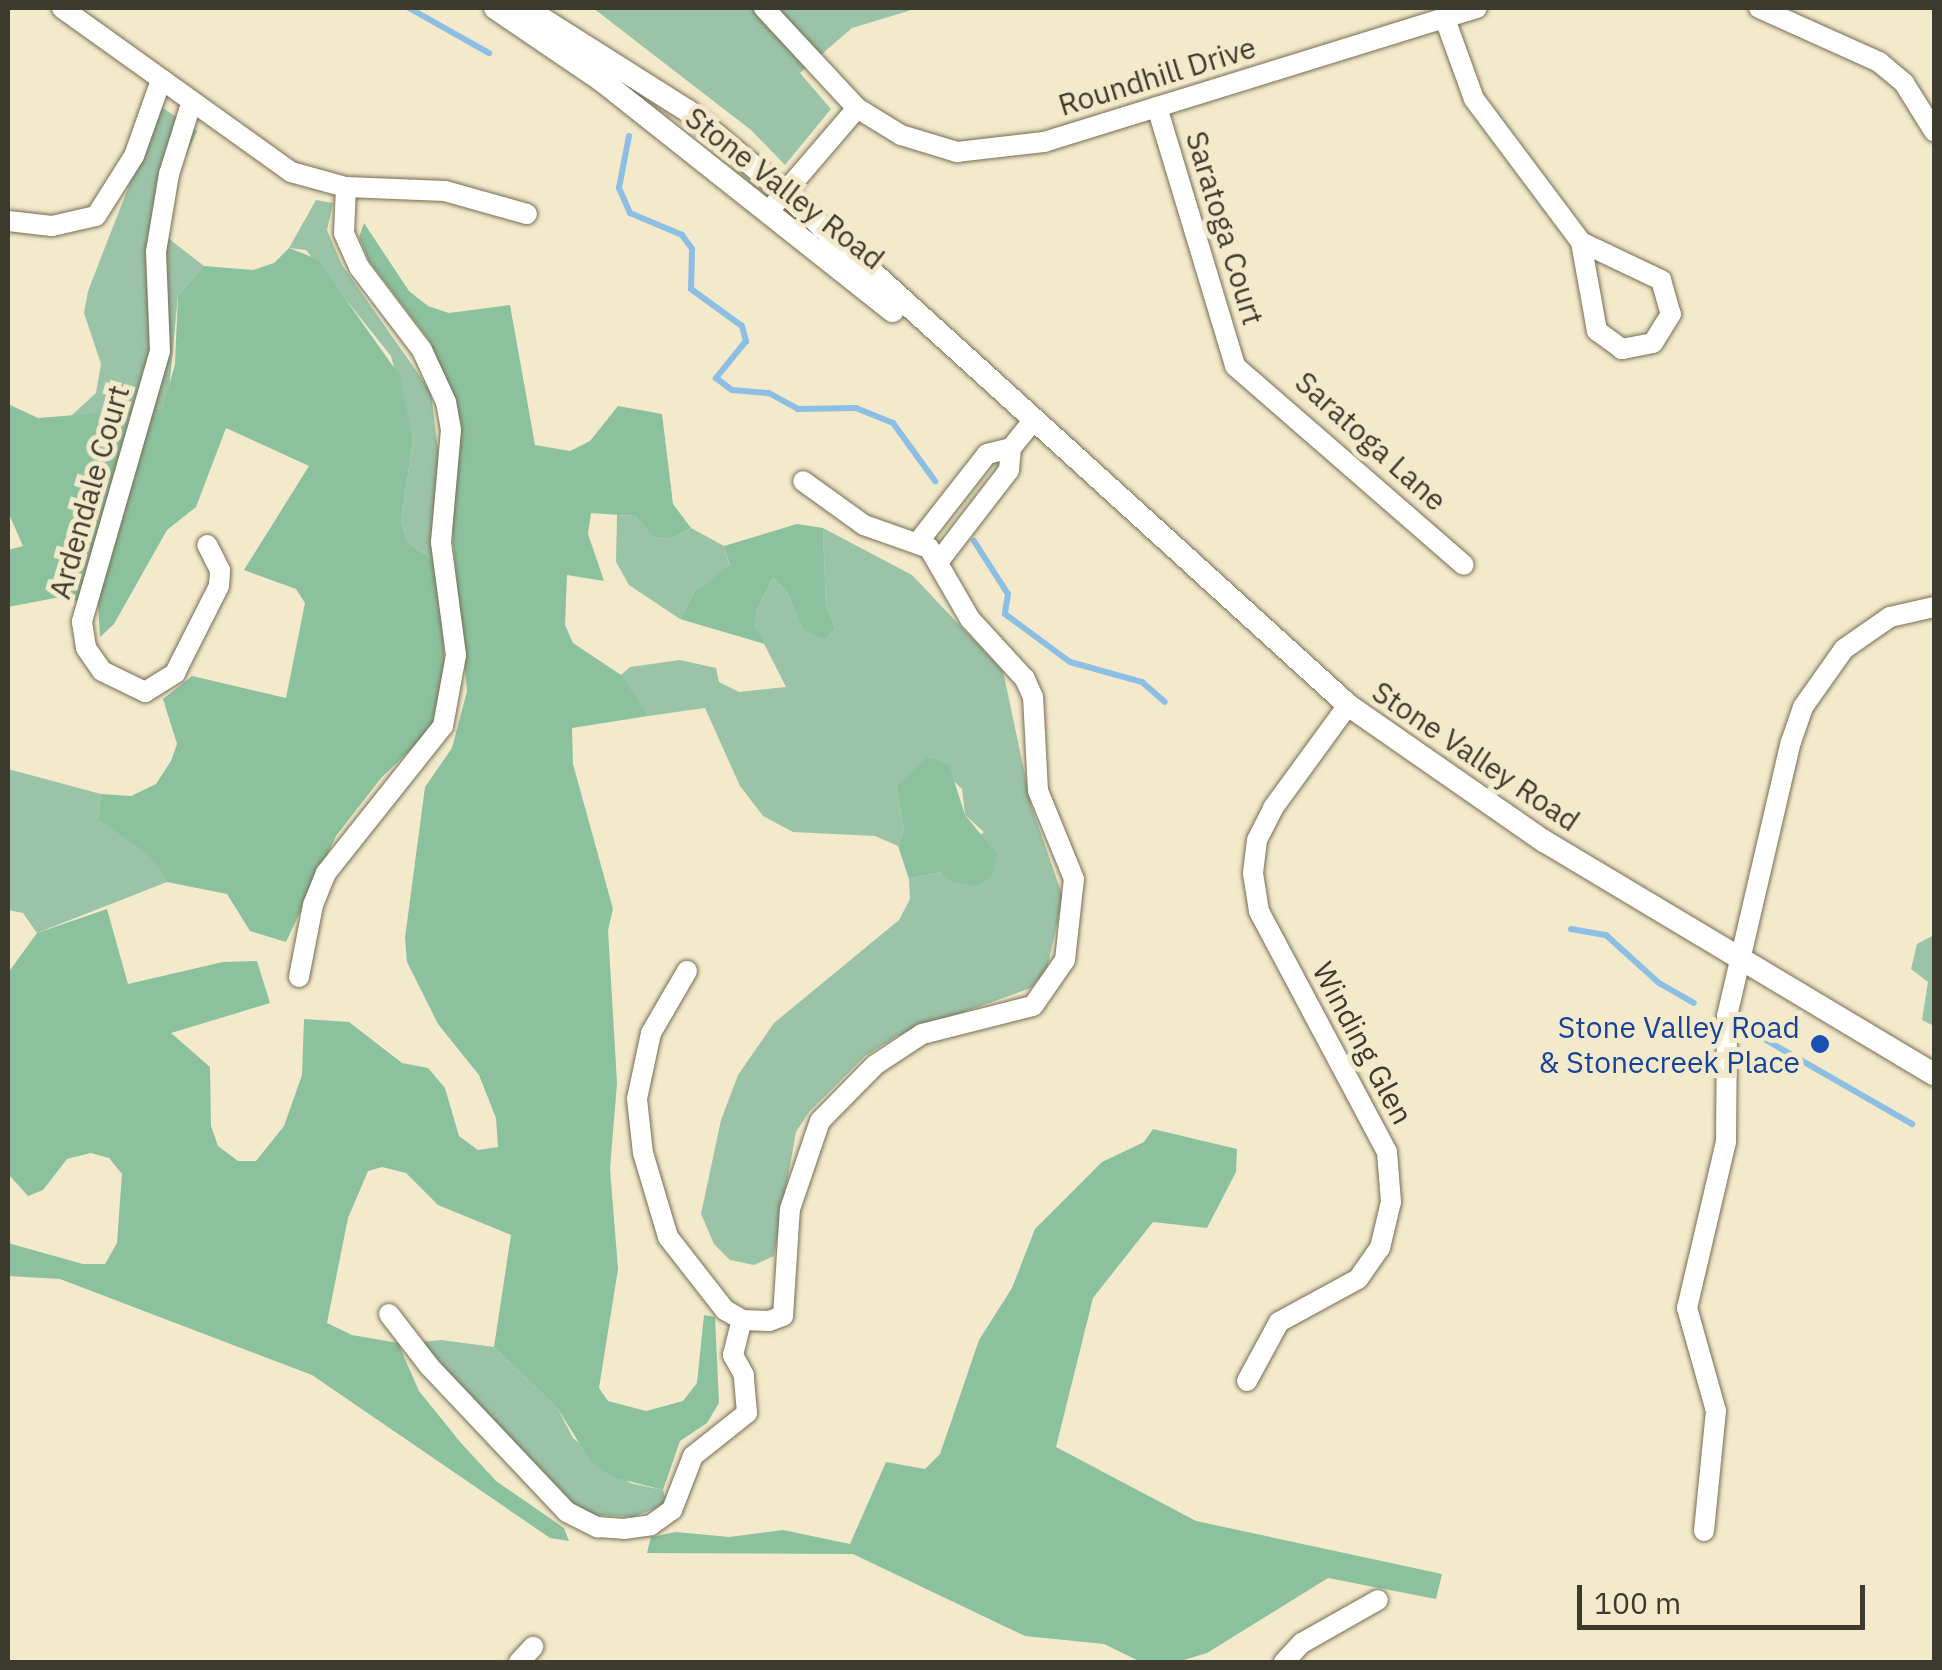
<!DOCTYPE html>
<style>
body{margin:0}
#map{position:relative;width:1942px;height:1670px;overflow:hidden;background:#f3e9cb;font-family:"IBM Plex Sans",sans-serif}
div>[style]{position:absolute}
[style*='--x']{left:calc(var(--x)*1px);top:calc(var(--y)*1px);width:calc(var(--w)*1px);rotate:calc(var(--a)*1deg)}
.green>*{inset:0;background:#9bc3a7}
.forest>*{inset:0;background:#8cc19e}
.stream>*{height:6px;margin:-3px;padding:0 3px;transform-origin:3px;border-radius:3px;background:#8dbfe4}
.roads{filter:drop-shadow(0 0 2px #766e53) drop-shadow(0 0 2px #766e53)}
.minor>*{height:20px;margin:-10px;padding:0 10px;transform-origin:10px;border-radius:10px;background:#fff}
.tertiary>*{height:22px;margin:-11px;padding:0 11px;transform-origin:11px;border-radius:11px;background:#fff}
.dots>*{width:28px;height:28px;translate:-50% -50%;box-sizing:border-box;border:5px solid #f3e9cb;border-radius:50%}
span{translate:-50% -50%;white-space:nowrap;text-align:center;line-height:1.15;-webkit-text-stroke:10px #f3e9cb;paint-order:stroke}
.street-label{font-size:30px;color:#3d3a2e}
.transit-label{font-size:30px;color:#164399}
.right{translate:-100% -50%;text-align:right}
.frame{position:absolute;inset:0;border:10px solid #3d3a2e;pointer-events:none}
.scale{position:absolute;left:1577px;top:1585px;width:288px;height:45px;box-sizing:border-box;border:5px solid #3d3a2e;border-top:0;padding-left:12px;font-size:30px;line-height:35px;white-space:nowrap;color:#3d3a2e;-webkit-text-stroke:8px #f3e9cb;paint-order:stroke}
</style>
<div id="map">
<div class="green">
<i style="clip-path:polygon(593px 8px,918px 8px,852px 28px,800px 73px,831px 109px,785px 165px,751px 130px)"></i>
<i style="clip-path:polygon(160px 106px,197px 131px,180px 168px,168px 238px,204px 266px,178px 295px,169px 391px,163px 408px,71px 416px,96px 393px,101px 364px,84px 313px,88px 291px)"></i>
<i style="clip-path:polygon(316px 200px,333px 203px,327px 230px,342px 265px,431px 392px,438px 450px,435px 561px,407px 542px,401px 520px,413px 441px,391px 356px,306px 250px,289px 248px)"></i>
<i style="clip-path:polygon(617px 515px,635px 516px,656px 537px,670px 539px,691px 528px,724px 546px,730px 567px,694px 592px,680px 619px,629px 585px,616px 562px)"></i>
<i style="clip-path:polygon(823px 528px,912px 575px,1003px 671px,1032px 808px,1063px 897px,1047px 969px,1031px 988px,897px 1036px,865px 1056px,809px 1112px,796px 1132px,774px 1256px,754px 1265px,730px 1260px,714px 1244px,701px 1214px,721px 1120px,738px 1075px,774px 1023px,899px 920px,910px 899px,909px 879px,941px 872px,984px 832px,965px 815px,962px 789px,928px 757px,896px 786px,904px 829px,898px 846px,875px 836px,793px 832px,763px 816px,740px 786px,705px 708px,648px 716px,629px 695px,621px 675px,630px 667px,680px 660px,716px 668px,719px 682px,739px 692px,786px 687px,755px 626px,758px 607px,773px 578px,787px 592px,803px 628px,835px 628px,826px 605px)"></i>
<i style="clip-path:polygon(8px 769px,101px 794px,98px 820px,147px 852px,167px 882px,37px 933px,23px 913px,8px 910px)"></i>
<i style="clip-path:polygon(1934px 935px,1934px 1026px,1922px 1020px,1928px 982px,1911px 969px,1917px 944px)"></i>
<i style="clip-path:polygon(441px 1340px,494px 1347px,558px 1409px,573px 1438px,630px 1483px,663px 1490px,667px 1504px,633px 1517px,581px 1514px,420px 1342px)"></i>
</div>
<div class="forest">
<i style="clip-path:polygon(364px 223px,409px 291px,428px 306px,449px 313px,510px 305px,535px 445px,570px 451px,590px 441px,618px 406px,662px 414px,673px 504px,691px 528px,670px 539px,655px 537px,635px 516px,591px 513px,588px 534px,604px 581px,567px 575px,565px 625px,573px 643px,621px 675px,648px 716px,572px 728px,573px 764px,613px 909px,608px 930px,617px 1083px,610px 1169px,618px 1269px,599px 1388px,608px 1401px,646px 1411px,683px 1401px,697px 1383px,704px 1315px,715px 1317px,719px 1403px,707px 1423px,680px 1441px,663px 1490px,613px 1477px,591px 1462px,558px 1409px,494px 1347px,511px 1235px,438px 1205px,406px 1173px,382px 1167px,368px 1171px,348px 1218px,327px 1323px,352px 1335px,398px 1343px,419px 1391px,461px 1443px,496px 1481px,564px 1528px,569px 1541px,550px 1538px,312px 1375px,60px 1279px,8px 1276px,8px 1243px,83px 1264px,105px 1264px,117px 1243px,122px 1174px,109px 1158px,91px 1153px,67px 1159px,43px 1190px,28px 1196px,8px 1174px,8px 973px,37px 933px,107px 909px,128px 984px,223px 962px,257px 961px,270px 1003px,171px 1033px,210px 1067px,211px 1126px,218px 1146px,238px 1161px,256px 1161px,284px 1126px,302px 1075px,304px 1019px,349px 1022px,402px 1063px,428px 1068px,445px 1088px,459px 1136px,478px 1150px,498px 1147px,496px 1118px,479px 1075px,438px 1024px,407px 962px,405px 938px,425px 787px,452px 748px,467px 691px,452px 531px,461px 423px,429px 340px,369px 261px,359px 237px)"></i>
<i style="clip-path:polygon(289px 248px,317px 259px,400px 376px,413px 441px,401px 520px,407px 542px,435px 561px,444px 647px,444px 685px,432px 729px,381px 778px,336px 836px,286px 942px,250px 931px,227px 894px,167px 882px,147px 853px,98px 820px,101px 794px,131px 796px,156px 784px,171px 761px,177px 744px,163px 699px,192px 676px,286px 698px,305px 603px,296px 589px,244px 570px,309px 466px,226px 428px,196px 507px,167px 530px,114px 624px,100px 637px,98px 603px,55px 598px,8px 607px,8px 550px,23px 546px,8px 512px,8px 404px,38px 418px,163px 408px,175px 364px,178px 295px,204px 266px,253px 270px,274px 263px)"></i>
<i style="clip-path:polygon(797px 524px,823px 528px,826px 605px,835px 628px,824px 639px,803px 629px,787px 592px,773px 578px,758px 607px,755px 626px,765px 644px,680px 619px,694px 592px,730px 566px,724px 546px)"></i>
<i style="clip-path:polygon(927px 757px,949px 765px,965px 815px,997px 854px,992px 875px,978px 886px,953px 882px,941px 872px,909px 879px,898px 846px,904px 829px,896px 786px)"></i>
<i style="clip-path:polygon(1153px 1129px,1237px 1149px,1236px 1172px,1207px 1228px,1153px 1222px,1093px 1298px,1056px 1447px,1196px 1521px,1442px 1574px,1436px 1599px,1328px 1578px,1207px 1653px,1177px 1662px,1141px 1662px,1104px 1644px,1025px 1636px,853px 1554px,647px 1553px,651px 1537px,676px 1532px,729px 1537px,783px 1530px,850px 1544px,886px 1462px,925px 1469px,940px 1454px,979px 1340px,1012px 1288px,1035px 1229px,1102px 1162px,1144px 1142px)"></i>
</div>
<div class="stream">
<i style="--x:409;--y:8;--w:92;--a:29.4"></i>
<i style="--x:629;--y:136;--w:53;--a:100.9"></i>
<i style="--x:619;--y:188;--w:27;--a:66"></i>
<i style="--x:630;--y:213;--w:56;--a:22.9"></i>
<i style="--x:682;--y:235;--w:17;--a:54"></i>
<i style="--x:692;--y:249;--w:40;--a:91.4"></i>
<i style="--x:691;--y:289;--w:63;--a:36"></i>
<i style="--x:742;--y:326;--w:16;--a:75"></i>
<i style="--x:746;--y:341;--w:48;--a:129"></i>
<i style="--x:716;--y:378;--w:20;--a:37"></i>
<i style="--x:732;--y:390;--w:37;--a:5"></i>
<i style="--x:769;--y:393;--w:33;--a:29"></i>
<i style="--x:798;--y:409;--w:58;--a:-1"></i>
<i style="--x:856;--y:408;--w:40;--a:22"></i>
<i style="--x:893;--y:423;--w:72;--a:54.1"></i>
<i style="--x:974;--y:541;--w:63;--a:57.3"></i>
<i style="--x:1008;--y:594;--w:20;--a:99"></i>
<i style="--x:1005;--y:614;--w:81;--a:36.4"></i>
<i style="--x:1070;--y:662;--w:75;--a:15.5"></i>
<i style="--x:1142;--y:682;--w:30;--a:41"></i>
<i style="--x:1571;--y:929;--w:36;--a:10"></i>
<i style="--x:1606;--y:935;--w:72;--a:42.2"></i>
<i style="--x:1659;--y:983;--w:40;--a:29.7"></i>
<i style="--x:1752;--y:1032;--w:185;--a:29.9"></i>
</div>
<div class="roads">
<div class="minor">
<i style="--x:62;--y:8;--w:282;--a:35.6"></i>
<i style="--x:291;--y:172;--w:57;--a:15.3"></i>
<i style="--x:346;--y:187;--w:99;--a:2.3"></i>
<i style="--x:445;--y:191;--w:85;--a:15.7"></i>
<i style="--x:764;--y:8;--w:137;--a:47.1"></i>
<i style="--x:857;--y:108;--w:52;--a:31.5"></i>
<i style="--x:901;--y:135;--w:59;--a:16.9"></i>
<i style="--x:957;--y:152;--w:88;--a:-6.6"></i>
<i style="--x:1044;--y:142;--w:453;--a:-17.2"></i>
<i style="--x:1759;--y:8;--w:132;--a:24.2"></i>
<i style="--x:1879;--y:62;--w:33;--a:40"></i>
<i style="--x:1904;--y:83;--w:57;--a:58"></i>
<i style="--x:1445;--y:19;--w:85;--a:70.1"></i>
<i style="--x:1474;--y:99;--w:179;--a:53.2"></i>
<i style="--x:1581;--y:242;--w:89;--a:25.4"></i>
<i style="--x:1661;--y:280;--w:35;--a:74"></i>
<i style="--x:1671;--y:314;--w:34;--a:122"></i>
<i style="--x:1653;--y:343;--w:32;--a:169"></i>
<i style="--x:1622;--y:349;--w:31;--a:-144"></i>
<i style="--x:1597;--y:331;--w:90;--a:-100.2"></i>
<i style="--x:191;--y:104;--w:73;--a:107.4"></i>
<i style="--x:169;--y:174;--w:79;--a:99.5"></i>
<i style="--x:156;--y:252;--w:99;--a:87.7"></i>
<i style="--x:160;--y:351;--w:282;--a:106.1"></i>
<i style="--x:82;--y:622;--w:26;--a:81"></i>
<i style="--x:86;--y:648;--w:28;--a:55"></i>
<i style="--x:102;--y:671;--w:48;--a:26"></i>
<i style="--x:145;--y:692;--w:36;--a:-32"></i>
<i style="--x:175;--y:673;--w:97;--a:-63.2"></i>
<i style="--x:219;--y:586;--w:16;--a:-86"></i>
<i style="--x:220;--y:570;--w:28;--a:-117"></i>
<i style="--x:1157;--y:107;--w:270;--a:73.2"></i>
<i style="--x:1235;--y:366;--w:303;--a:41"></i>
<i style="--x:768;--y:212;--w:137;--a:-49.4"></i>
<i style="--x:8;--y:221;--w:44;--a:6.5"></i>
<i style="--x:52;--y:226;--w:45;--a:-12.8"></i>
<i style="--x:96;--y:216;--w:71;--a:-57.7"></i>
<i style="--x:134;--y:156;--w:77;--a:-70.4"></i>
<i style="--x:919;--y:541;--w:110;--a:-52"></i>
<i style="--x:987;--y:454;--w:25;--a:-14"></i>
<i style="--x:1011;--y:448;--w:32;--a:-51"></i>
<i style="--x:939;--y:561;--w:115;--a:-52.4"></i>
<i style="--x:1009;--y:470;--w:22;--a:-85"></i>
<i style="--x:687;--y:971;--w:72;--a:120.1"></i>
<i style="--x:651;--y:1033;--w:67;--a:102"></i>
<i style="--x:637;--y:1099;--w:54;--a:83.7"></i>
<i style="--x:643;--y:1153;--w:88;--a:73.4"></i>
<i style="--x:668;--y:1237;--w:93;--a:52"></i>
<i style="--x:725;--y:1310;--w:20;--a:30"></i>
<i style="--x:742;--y:1320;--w:27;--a:2"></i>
<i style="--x:769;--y:1321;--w:15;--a:-20"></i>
<i style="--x:783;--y:1316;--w:107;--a:-86.3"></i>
<i style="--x:790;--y:1209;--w:93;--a:-71.2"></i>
<i style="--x:820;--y:1121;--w:78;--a:-45.5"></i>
<i style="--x:875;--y:1065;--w:56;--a:-33.4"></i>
<i style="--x:922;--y:1034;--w:114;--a:-14.2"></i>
<i style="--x:1033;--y:1006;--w:56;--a:-55.2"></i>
<i style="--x:1065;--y:960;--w:81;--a:-83.7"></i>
<i style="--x:1074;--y:879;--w:95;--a:-112.2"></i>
<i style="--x:1038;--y:791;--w:94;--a:-93"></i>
<i style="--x:1033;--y:697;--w:20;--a:-114"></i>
<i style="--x:1025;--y:679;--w:81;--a:-132.5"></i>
<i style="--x:970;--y:619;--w:82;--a:-120"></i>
<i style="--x:929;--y:548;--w:69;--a:-160.5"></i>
<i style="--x:864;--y:525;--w:75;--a:-144.2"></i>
<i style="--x:299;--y:977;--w:73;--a:-79"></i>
<i style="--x:313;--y:905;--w:35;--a:-68"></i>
<i style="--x:326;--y:873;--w:188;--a:-51.5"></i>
<i style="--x:443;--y:726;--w:72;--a:-79.6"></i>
<i style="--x:456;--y:655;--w:114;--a:-97.6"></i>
<i style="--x:441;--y:542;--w:112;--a:-84.9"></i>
<i style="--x:451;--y:430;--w:28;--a:-100"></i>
<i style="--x:446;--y:402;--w:57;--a:-114.8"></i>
<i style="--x:422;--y:350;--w:104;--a:-127.2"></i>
<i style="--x:359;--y:267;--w:37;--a:-114"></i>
<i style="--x:344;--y:233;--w:46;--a:-87.5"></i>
<i style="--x:389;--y:1314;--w:66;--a:52.4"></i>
<i style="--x:429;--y:1366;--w:201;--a:46.6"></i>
<i style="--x:567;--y:1512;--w:34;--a:27"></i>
<i style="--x:597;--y:1527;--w:27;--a:4"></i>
<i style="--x:624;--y:1529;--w:27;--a:-8"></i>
<i style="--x:651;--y:1525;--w:26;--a:-36"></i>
<i style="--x:672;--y:1510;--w:58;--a:-68.7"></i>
<i style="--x:693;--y:1456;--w:69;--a:-38.5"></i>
<i style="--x:747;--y:1413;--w:38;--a:-95"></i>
<i style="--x:744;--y:1375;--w:23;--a:-119"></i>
<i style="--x:733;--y:1355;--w:36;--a:-76"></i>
<i style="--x:1247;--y:1381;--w:67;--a:-61.5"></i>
<i style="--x:1279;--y:1322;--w:90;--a:-28.6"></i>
<i style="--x:1358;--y:1279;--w:38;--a:-55"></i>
<i style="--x:1380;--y:1248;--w:47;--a:-76.6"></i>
<i style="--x:1391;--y:1202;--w:50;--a:-94.6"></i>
<i style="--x:1387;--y:1152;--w:273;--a:-118"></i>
<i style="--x:1259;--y:911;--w:38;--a:-99"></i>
<i style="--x:1253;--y:873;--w:33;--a:-83"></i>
<i style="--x:1257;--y:840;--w:36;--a:-63"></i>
<i style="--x:1273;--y:808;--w:127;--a:-53.9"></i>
<i style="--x:1704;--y:1531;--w:121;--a:-84.3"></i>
<i style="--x:1716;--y:1411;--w:107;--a:-105.7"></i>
<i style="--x:1687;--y:1308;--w:171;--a:-76.8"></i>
<i style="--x:1726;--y:1142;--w:126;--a:-89.5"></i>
<i style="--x:1727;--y:1016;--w:281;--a:-76.9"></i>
<i style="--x:1791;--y:742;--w:37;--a:-71"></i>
<i style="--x:1803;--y:707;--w:71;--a:-54.7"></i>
<i style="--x:1844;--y:649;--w:56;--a:-34.8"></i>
<i style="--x:1890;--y:617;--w:45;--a:-12.8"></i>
<i style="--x:519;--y:1662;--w:21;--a:-47"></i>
<i style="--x:1284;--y:1662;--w:26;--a:-47"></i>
<i style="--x:1302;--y:1643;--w:87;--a:-29.5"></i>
</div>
<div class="tertiary">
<i style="--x:495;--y:8;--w:128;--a:34.2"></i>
<i style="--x:601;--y:80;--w:372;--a:38.4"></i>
<i style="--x:525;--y:8;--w:193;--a:32.3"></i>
<i style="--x:688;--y:111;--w:127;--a:40.2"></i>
<i style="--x:785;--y:193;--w:761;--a:42.28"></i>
<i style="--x:1348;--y:705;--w:239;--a:34.8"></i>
<i style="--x:1544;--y:841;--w:454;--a:30.9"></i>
</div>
</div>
<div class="dots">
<i style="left:1820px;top:1044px;background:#1a4fb4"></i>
</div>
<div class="street-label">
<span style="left:1157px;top:76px;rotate:-17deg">Roundhill Drive</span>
<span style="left:785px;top:188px;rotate:38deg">Stone Valley Road</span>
<span style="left:1225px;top:228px;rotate:73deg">Saratoga Court</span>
<span style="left:1371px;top:441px;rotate:42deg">Saratoga Lane</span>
<span style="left:89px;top:492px;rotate:-74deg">Ardendale Court</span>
<span style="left:1476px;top:756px;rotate:34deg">Stone Valley Road</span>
<span style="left:1363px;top:1043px;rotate:62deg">Winding Glen</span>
</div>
<div class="transit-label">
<span class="right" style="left:1800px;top:1044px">Stone Valley Road<br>&amp; Stonecreek Place</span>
</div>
<div class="frame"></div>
<div class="scale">100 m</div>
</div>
